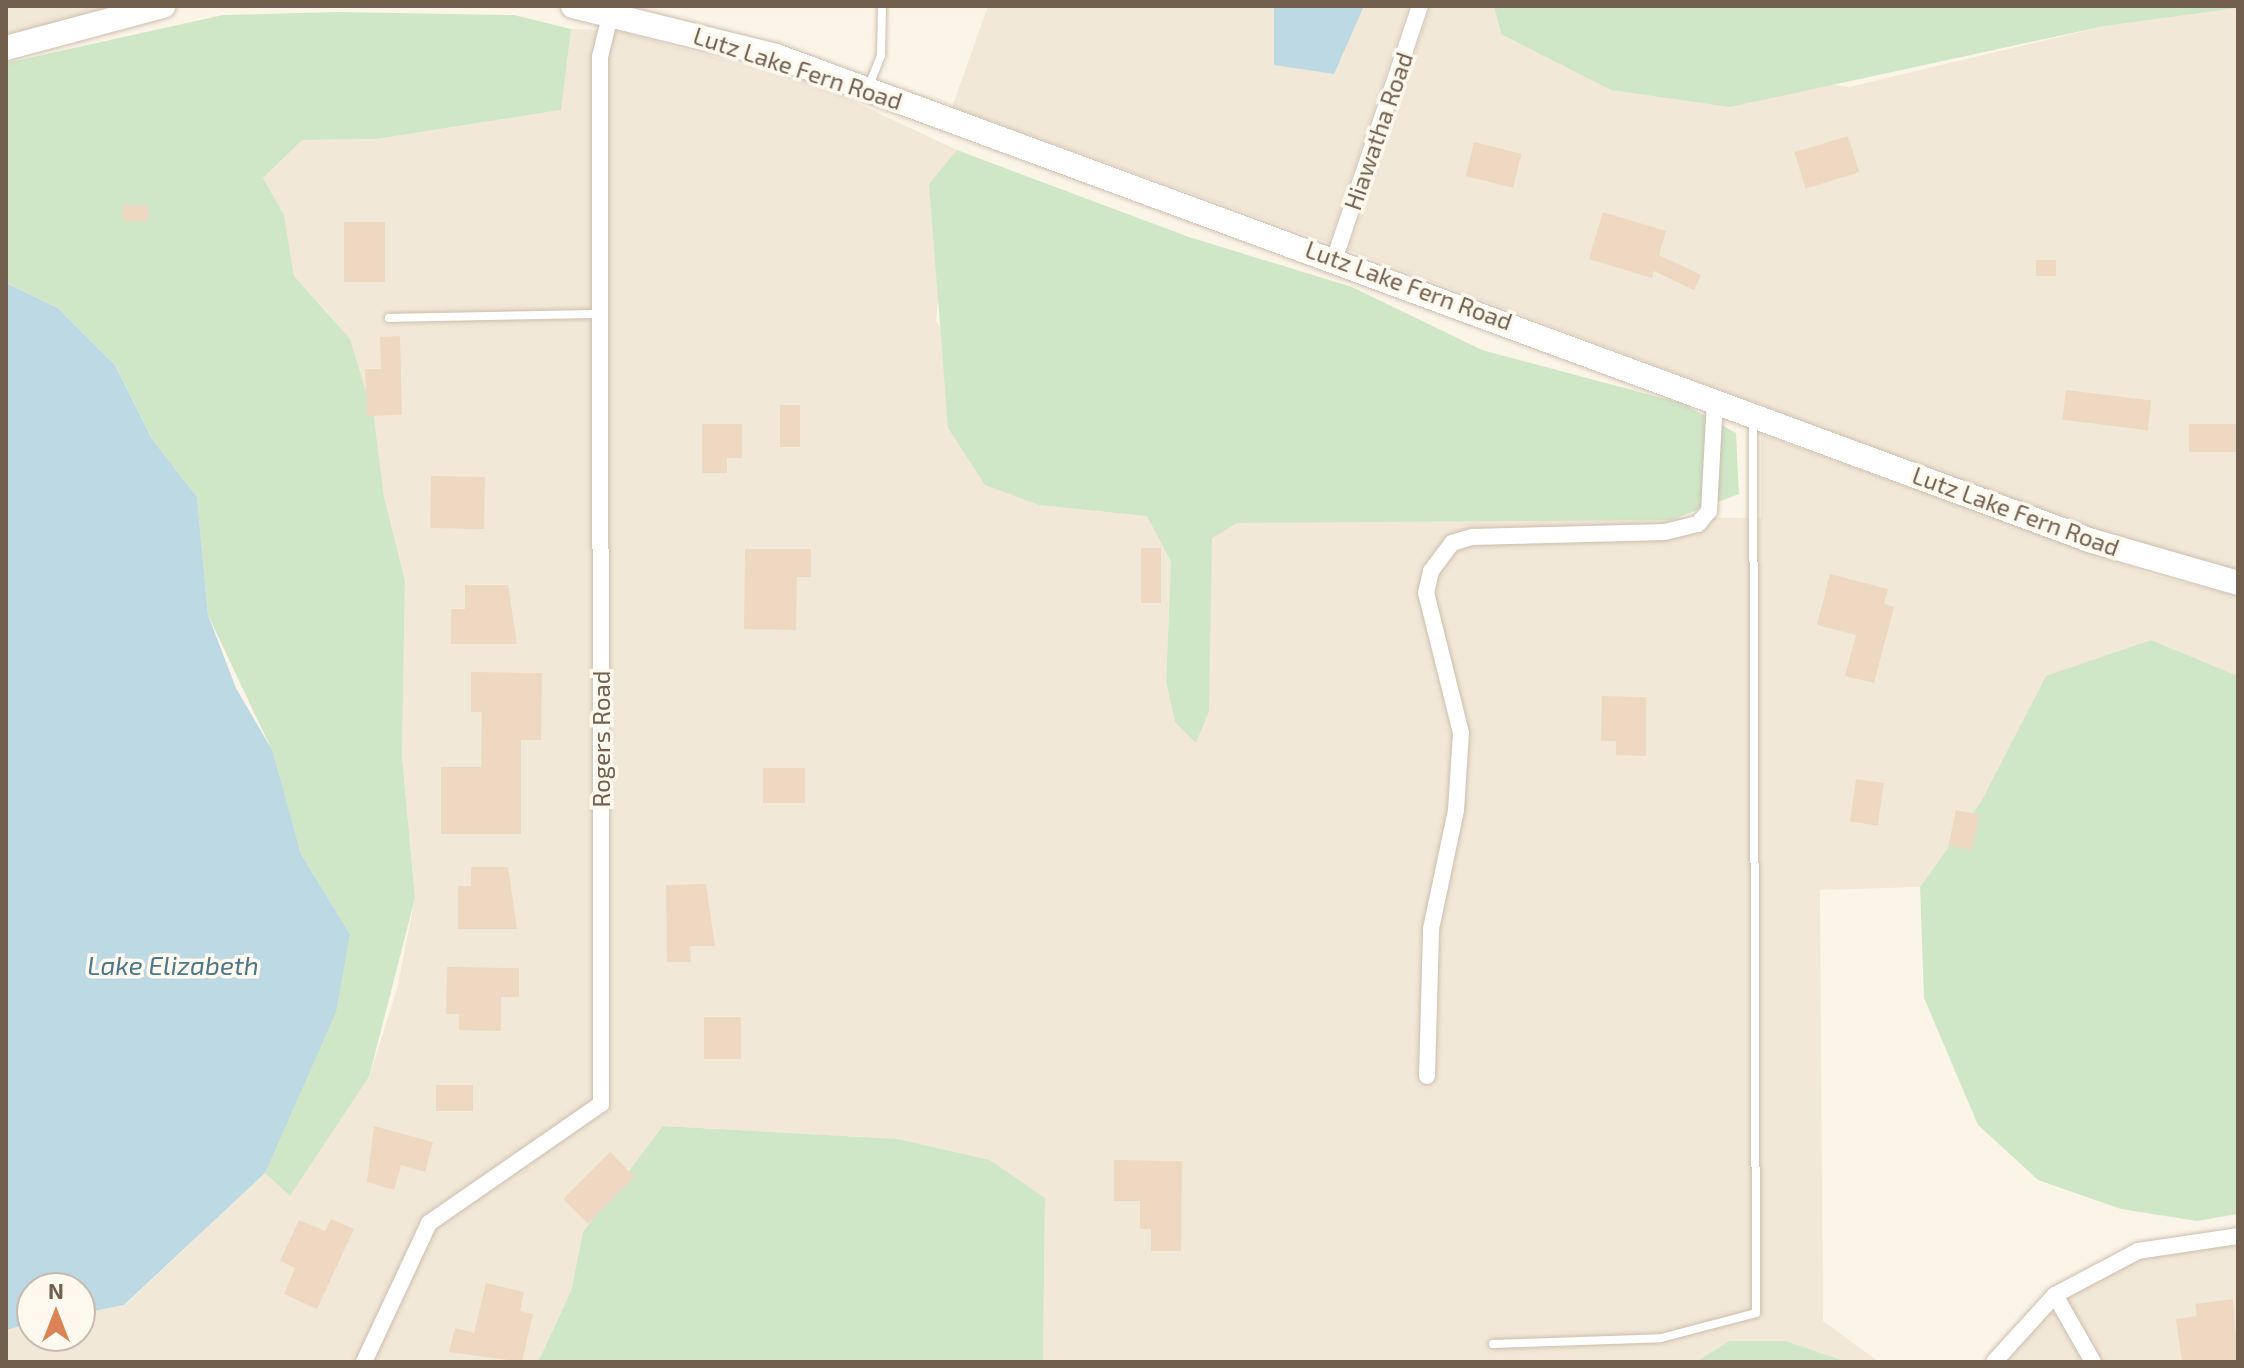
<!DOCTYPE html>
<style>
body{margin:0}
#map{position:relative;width:2244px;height:1368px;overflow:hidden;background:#fbf5e8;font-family:"Exo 2",sans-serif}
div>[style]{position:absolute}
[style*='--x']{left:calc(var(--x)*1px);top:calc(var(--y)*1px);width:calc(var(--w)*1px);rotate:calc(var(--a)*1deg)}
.residential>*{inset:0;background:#f2e8d7}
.green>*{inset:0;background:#d0e7c7}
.water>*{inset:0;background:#bdd9e3}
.building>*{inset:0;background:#eed8c1;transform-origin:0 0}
.roads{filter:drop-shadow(0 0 2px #ccbeae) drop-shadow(0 0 2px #ccbeae)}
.lane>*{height:8px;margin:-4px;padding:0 4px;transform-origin:4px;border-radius:4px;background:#fff}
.street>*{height:16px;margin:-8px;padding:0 8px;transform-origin:8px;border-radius:8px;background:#fff}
.secondary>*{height:24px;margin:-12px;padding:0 12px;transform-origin:12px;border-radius:12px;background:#fff}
span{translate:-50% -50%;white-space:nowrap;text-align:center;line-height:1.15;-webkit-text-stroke:7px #fef9ee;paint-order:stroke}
.street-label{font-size:24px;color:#735f4e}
.water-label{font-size:26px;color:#4c798a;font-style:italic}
.frame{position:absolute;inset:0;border:8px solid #735f4e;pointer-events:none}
.north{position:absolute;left:16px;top:1272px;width:80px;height:80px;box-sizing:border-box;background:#fef9ee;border:2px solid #c6bbae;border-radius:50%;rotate:0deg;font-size:22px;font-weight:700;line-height:32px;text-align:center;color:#735f4e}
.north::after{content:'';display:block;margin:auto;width:28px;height:36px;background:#da8357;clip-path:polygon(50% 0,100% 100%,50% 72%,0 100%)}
</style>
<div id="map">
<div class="residential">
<i style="clip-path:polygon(6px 6px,116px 6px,6px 36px)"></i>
<i style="clip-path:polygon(988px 6px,1274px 6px,1333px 74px,1364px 6px,1409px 6px,1329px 243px,952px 107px)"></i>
<i style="clip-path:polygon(1431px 6px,1494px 6px,1501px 34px,1849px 87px,2105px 26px,2238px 8px,2238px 572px,2092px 529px,1348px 250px)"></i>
<i style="clip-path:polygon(571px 29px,615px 30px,821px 86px,957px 150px,929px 185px,941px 269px,936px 320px,1039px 505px,1147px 515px,1171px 562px,1166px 681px,1175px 721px,1201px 514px,1761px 518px,1761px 434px,2150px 574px,2238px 596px,2238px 676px,2151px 640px,1982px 800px,1920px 887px,1820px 890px,1823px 1321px,1879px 1362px,1847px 1362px,1786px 1341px,1729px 1341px,1696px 1362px,1043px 1362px,1045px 1198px,990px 1160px,898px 1139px,664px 1126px,583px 1232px,571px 1291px,538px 1362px,6px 1362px,6px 1330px,32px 1323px,32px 1336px,80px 1336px,80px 1314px,125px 1305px,265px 1173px,290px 1196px,369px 1077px,397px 989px,415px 898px,402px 756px,405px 581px,384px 497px,374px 417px,350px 339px,294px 276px,284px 216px,263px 178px,302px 140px,376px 139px,560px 110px)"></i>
<i style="clip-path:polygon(2238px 1236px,2238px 1362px,1994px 1362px,2055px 1295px,2138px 1251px)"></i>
</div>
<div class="green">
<i style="clip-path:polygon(1494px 6px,2238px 6px,2238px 8px,2105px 26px,1730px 107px,1611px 90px,1501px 34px)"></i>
<i style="clip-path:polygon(337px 12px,514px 15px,571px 29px,561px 110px,376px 139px,302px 140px,263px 178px,284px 215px,294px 276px,350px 339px,374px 417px,384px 497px,405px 581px,402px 756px,415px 898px,369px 1077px,290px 1196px,265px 1173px,350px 934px,301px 854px,269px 744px,208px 615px,197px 497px,152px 439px,115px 365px,58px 308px,6px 283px,6px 63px,223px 15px)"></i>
<i style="clip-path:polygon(957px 150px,1189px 237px,1352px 287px,1482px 350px,1681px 403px,1736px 433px,1739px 494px,1671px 520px,1237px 523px,1212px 538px,1209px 711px,1196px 743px,1175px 722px,1166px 681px,1171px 562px,1147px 516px,1039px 505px,985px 485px,948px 428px,929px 184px)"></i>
<i style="clip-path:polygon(2151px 640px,2238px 676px,2238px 1214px,2197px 1221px,2121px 1209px,2038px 1180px,1978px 1125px,1924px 998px,1920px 887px,1982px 800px,2046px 676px)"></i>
<i style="clip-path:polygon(663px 1126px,898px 1139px,990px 1160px,1045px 1198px,1043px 1362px,538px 1362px,571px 1291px,583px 1232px)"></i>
<i style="clip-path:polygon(1729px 1341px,1786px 1341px,1847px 1362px,1696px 1362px)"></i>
</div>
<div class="water">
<i style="clip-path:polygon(1364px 6px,1334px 74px,1274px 65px,1274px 6px)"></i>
<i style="clip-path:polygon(6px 283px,58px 308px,115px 365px,152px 439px,197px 497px,208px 615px,236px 688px,272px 750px,301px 854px,350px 934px,336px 1012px,265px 1173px,124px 1305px,80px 1314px,80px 1288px,32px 1288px,32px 1323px,6px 1330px)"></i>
</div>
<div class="building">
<i style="left:1848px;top:136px;width:38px;height:56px;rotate:73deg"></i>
<i style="left:1474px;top:142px;width:49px;height:35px;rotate:14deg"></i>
<i style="left:123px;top:205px;width:25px;height:16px"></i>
<i style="clip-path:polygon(1603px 212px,1666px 231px,1659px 255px,1701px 275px,1694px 290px,1654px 271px,1652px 278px,1589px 259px)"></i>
<i style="left:344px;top:222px;width:41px;height:60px"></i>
<i style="left:2036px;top:260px;width:20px;height:16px"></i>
<i style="clip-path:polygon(400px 336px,402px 415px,367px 416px,365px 369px,381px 369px,380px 337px)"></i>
<i style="left:2066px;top:390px;width:86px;height:30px;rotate:7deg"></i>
<i style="left:780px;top:405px;width:20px;height:42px"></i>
<i style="clip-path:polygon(702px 424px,742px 424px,742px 458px,727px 458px,727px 473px,702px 473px)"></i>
<i style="left:2189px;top:424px;width:49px;height:28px"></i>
<i style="left:431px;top:476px;width:54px;height:52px;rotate:1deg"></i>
<i style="left:1141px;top:548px;width:20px;height:55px"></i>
<i style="clip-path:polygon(745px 549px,811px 549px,811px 577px,797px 577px,796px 630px,744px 629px)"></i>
<i style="clip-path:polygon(1830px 574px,1888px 589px,1884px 604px,1894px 607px,1874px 683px,1845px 676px,1856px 635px,1817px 625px)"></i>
<i style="clip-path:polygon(465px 585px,508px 585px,517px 644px,451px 644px,451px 609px,465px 609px)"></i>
<i style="clip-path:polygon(471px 672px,542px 673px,541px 740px,521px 740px,521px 834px,441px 834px,441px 767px,481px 767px,482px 712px,471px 712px)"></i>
<i style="clip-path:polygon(1602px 696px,1646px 697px,1646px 756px,1616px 755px,1616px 741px,1601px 741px)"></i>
<i style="left:763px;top:768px;width:42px;height:35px"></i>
<i style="left:1856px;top:779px;width:28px;height:43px;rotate:8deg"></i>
<i style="left:1956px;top:810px;width:24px;height:36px;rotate:12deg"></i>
<i style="clip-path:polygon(471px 867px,508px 867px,517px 929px,458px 929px,458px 886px,471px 886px)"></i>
<i style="clip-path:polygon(706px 884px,715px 946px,690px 946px,691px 962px,667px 962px,666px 885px)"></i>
<i style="clip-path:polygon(447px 967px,519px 968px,519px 997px,501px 997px,501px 1031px,459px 1030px,459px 1014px,446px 1014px)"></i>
<i style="left:704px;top:1017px;width:37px;height:42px"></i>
<i style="left:436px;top:1085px;width:37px;height:26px"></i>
<i style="clip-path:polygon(374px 1126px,433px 1142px,425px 1172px,401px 1165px,394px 1190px,367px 1182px)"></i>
<i style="left:610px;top:1152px;width:35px;height:66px;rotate:45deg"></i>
<i style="clip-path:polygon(1114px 1160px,1182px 1161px,1181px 1251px,1151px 1251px,1151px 1229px,1140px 1229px,1140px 1201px,1114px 1201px)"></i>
<i style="clip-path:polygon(331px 1219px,354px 1229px,317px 1309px,284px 1294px,295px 1268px,280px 1261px,299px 1220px,325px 1231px)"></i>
<i style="clip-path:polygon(486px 1283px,524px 1292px,520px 1311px,533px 1314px,522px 1362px,449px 1352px,455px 1328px,474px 1333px)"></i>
<i style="clip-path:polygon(2233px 1299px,2238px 1362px,2182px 1362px,2176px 1319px,2197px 1316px,2195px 1304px)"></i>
</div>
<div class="roads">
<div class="lane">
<i style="--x:868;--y:88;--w:35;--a:-68"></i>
<i style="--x:881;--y:55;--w:49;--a:-88.8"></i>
<i style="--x:389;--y:318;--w:212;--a:-1.1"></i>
<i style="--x:1493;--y:1344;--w:168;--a:-2"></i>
<i style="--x:1661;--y:1338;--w:98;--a:-14.7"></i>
<i style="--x:1756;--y:1313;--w:894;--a:-90.19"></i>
</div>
<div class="street">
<i style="--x:1335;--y:257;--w:265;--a:-71.3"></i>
<i style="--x:1427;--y:1076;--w:147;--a:-88.4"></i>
<i style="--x:1431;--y:929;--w:122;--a:-78.1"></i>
<i style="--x:1456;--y:810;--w:77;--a:-86.3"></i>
<i style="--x:1461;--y:733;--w:144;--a:-104"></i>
<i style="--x:1426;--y:593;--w:23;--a:-77"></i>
<i style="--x:1431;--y:571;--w:35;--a:-53"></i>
<i style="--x:1452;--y:543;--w:21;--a:-17"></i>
<i style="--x:1472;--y:537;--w:193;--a:-1.5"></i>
<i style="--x:1665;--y:532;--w:34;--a:-14"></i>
<i style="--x:1698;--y:524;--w:17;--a:-50"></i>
<i style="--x:1709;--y:511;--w:111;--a:-86.9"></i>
<i style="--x:2055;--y:1295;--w:77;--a:60.4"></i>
<i style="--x:364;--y:1362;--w:153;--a:-64.9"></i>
<i style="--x:429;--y:1223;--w:209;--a:-34.7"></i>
<i style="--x:601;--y:1104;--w:1047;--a:-90.05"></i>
<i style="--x:600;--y:57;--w:46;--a:-76.3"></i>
<i style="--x:1994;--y:1362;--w:91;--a:-47.7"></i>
<i style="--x:2055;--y:1295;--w:94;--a:-27.9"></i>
<i style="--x:2138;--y:1251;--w:101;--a:-8.5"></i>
</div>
<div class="secondary">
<i style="--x:573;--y:6;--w:209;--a:13.8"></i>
<i style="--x:776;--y:56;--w:1399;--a:20.23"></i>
<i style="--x:2089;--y:540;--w:155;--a:16.1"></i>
<i style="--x:6;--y:48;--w:163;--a:-15"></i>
</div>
</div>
<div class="street-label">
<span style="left:798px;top:68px;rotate:18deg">Lutz Lake Fern Road</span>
<span style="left:1378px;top:131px;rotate:-71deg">Hiawatha Road</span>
<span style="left:1409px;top:285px;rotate:20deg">Lutz Lake Fern Road</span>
<span style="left:2016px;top:511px;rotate:20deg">Lutz Lake Fern Road</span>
<span style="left:601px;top:739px;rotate:-90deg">Rogers Road</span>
</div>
<div class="water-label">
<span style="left:173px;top:965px">Lake Elizabeth</span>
</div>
<div class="frame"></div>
<div class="north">N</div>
</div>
